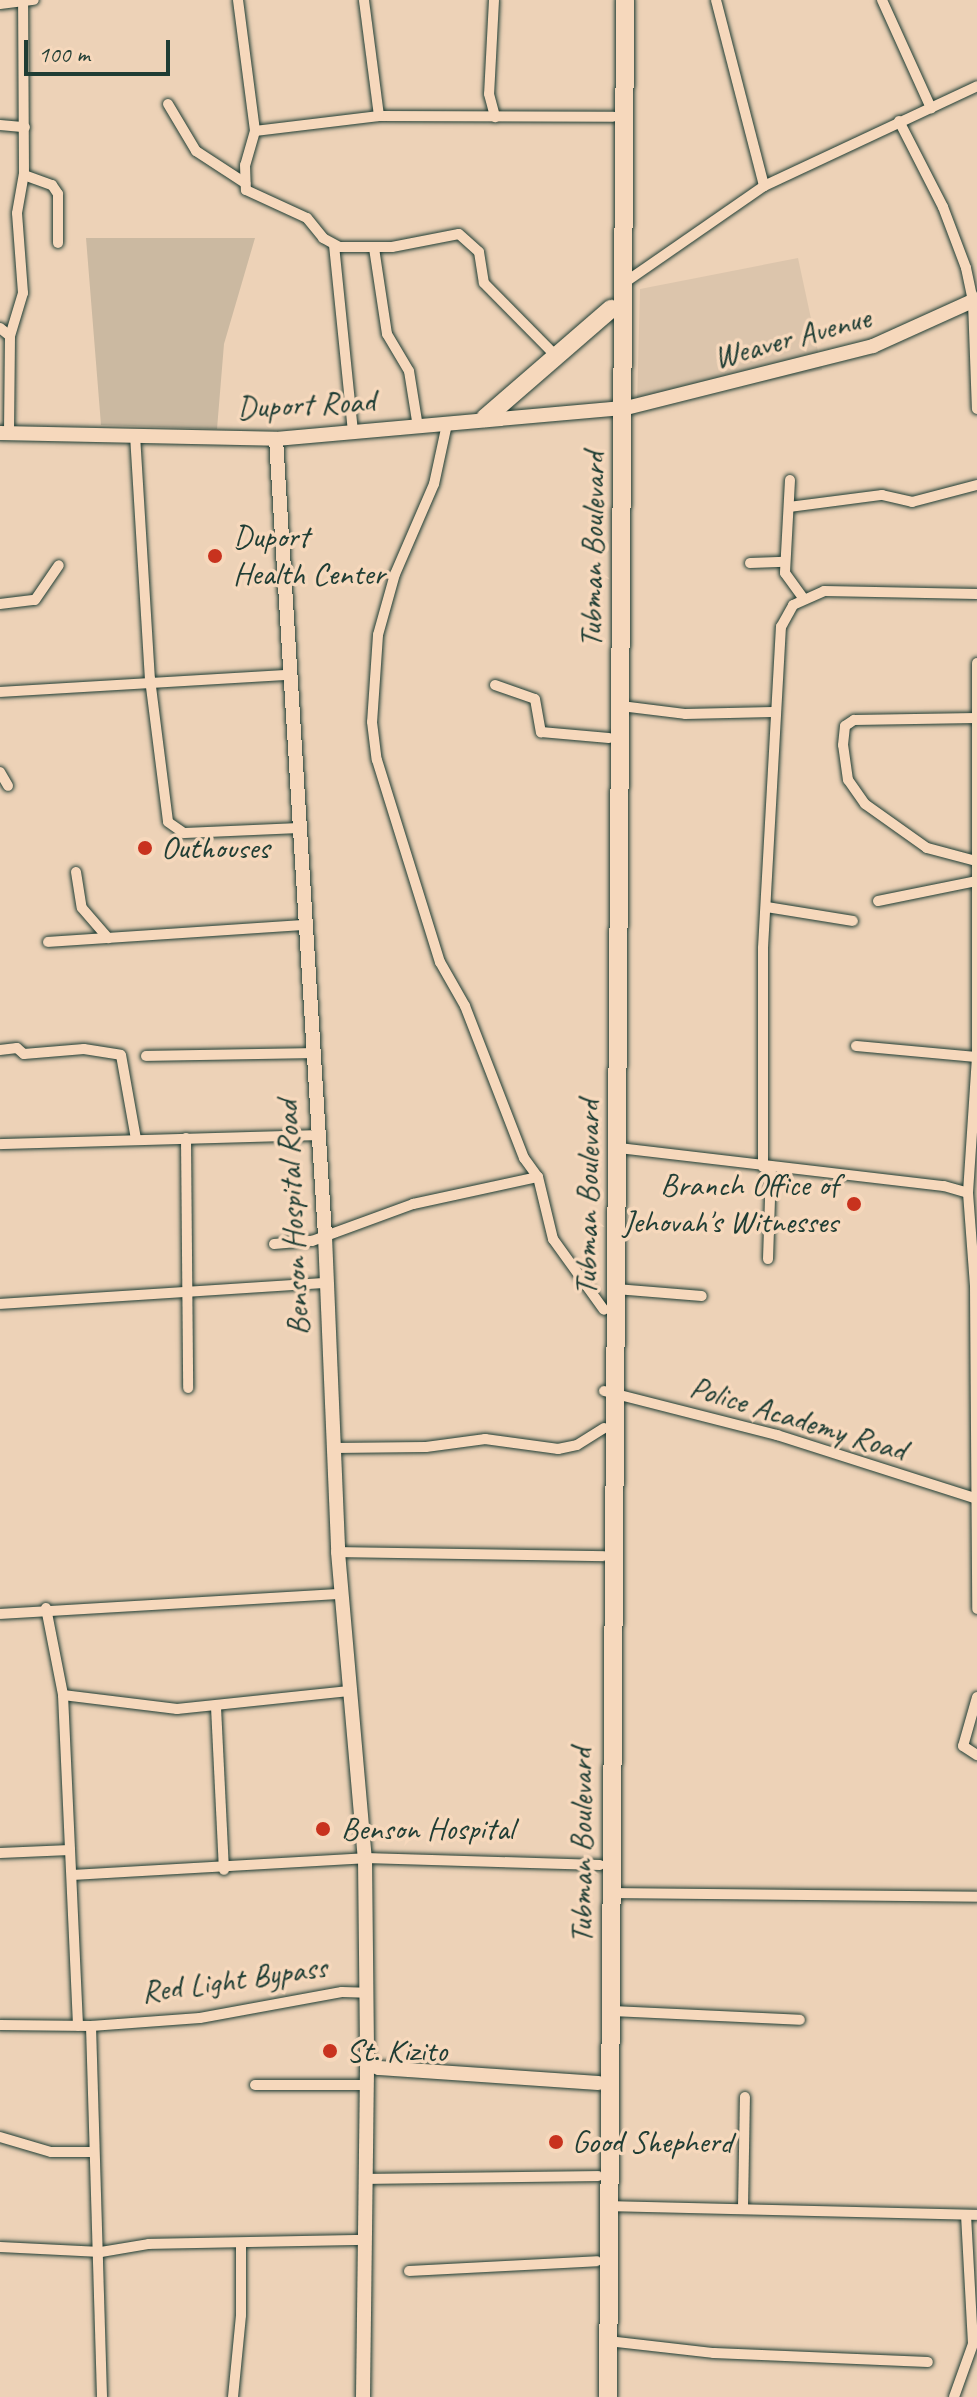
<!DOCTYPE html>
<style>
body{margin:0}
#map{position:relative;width:977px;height:2397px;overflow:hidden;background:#edd2b7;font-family:Caveat,sans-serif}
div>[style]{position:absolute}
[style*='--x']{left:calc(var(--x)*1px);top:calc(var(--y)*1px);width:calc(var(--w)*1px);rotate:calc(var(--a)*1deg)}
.built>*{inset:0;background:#dcc5ac}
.green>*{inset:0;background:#cbb9a1}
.roads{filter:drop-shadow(0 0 2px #1f3d34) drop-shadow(0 0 2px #1f3d34)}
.street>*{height:10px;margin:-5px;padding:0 5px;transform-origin:5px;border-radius:5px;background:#f6d8bc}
.secondary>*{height:14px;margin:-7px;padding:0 7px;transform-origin:7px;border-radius:7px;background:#f6d8bc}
.highway>*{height:18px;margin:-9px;padding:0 9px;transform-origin:9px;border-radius:9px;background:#f6d8bc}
.dots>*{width:22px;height:22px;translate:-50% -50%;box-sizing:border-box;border:4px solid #f6d8bc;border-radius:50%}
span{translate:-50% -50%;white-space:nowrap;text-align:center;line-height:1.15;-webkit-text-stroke:7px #f6d8bc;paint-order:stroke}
.street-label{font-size:32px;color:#1f3d34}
.poi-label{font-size:32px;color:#1f3d34}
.left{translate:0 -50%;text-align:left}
.right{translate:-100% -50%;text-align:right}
.scale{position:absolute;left:24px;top:40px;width:146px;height:36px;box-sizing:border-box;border:4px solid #1f3d34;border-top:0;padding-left:10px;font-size:24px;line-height:28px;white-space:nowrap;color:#1f3d34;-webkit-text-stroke:6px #f6d8bc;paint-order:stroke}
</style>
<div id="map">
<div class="built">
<i style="clip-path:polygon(798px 258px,822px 370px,637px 407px,640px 289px)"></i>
</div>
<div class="green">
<i style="clip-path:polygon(86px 238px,255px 238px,224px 344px,217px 429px,101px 425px)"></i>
</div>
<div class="roads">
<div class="street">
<i style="--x:238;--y:0;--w:132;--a:82.6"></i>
<i style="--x:255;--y:131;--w:35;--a:106"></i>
<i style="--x:245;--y:165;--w:25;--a:88"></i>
<i style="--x:246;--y:190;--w:67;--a:24.7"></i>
<i style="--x:307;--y:218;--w:26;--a:51"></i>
<i style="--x:323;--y:238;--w:18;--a:29"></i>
<i style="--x:339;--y:247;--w:53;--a:0"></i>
<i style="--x:392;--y:247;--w:68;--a:-11"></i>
<i style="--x:459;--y:234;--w:27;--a:42"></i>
<i style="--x:479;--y:252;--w:31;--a:81"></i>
<i style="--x:484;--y:283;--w:100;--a:45.4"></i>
<i style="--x:494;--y:0;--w:94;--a:93"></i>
<i style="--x:489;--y:94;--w:24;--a:75"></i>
<i style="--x:716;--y:0;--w:192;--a:75.5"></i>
<i style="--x:882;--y:0;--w:119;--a:65.6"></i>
<i style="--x:0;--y:4;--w:34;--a:-7"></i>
<i style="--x:168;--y:104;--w:55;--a:59.2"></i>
<i style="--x:196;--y:151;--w:59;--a:33.1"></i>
<i style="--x:379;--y:116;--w:234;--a:0.2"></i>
<i style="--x:899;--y:121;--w:97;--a:62.9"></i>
<i style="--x:943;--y:207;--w:65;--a:69.3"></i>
<i style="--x:966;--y:268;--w:35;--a:78"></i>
<i style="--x:973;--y:302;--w:107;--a:87.9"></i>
<i style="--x:0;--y:125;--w:25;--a:5"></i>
<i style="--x:255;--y:131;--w:125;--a:-6.9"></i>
<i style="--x:379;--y:116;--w:117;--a:-97.4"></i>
<i style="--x:24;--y:175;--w:30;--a:20"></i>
<i style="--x:52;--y:185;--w:11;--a:56"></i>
<i style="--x:58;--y:194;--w:49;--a:90"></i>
<i style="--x:334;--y:245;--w:188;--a:84.2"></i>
<i style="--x:374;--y:248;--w:87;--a:81.4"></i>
<i style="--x:387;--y:334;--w:43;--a:59.3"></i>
<i style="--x:409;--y:371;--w:57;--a:80.9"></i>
<i style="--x:624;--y:283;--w:170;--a:-34.7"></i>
<i style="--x:764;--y:186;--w:235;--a:-25.1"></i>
<i style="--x:0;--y:328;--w:13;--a:39"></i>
<i style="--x:447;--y:424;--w:61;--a:102.2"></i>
<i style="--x:434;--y:484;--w:98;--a:113.4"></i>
<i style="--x:395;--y:574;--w:63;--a:105.6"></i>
<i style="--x:378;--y:635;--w:87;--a:93.9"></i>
<i style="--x:372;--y:722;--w:38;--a:83"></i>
<i style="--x:377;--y:760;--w:212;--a:72.7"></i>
<i style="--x:440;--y:962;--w:51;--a:60.4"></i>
<i style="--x:465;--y:1006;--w:163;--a:68.8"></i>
<i style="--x:524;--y:1158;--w:24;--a:54"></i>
<i style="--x:538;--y:1177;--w:64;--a:76.4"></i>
<i style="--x:553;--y:1239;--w:87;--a:54.3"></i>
<i style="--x:9;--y:432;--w:96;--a:-89.4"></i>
<i style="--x:10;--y:336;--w:45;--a:-73.2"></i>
<i style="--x:23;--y:293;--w:80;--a:-94.3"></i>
<i style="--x:17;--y:213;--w:39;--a:-80"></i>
<i style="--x:24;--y:175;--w:174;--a:-90.3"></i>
<i style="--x:135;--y:435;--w:244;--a:86.5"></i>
<i style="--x:150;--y:679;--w:144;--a:82.8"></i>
<i style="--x:168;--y:822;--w:19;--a:35"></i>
<i style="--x:184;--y:833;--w:116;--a:-2.5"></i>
<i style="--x:790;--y:480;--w:93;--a:93.1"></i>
<i style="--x:785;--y:573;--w:31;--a:54"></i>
<i style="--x:789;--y:507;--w:94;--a:-7.4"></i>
<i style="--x:882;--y:495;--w:31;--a:13"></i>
<i style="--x:912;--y:502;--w:67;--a:-14.7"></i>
<i style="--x:750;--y:563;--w:35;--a:-2"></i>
<i style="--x:0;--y:604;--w:35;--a:-7"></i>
<i style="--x:35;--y:600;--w:42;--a:-55.6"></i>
<i style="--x:977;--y:663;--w:394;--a:90"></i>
<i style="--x:977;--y:1057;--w:136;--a:93.8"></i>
<i style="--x:968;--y:1193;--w:93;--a:85.7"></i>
<i style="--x:975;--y:1286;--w:323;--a:89.6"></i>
<i style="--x:495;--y:685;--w:42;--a:19.3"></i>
<i style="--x:535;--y:699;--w:34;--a:80"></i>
<i style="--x:541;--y:732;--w:68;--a:5"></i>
<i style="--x:0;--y:692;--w:289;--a:-3.4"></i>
<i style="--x:621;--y:706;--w:64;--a:7.1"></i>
<i style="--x:685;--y:714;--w:88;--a:-1.3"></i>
<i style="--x:0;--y:772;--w:16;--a:60"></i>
<i style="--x:976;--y:861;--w:51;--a:-165.1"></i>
<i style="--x:927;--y:848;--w:76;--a:-144.6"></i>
<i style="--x:865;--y:804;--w:29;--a:-125"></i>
<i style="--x:848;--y:780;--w:35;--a:-98"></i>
<i style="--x:843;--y:745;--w:19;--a:-84"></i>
<i style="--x:845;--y:726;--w:11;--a:-34"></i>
<i style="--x:854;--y:720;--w:122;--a:-0.9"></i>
<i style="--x:76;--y:872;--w:36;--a:81"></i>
<i style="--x:82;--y:908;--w:40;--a:49"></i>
<i style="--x:878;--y:901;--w:100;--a:-11.5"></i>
<i style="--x:767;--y:907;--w:87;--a:9.2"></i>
<i style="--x:48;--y:942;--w:258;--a:-3.8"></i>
<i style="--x:856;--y:1046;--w:121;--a:5.2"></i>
<i style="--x:0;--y:1050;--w:17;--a:-7"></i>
<i style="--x:17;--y:1048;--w:9;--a:41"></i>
<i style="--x:24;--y:1054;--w:60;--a:-4.8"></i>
<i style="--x:84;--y:1049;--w:37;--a:9"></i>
<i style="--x:121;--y:1055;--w:85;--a:79.9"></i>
<i style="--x:146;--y:1056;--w:166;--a:-1"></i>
<i style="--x:186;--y:1138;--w:250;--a:89.5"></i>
<i style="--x:0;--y:1144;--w:316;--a:-1.6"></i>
<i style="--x:619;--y:1148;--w:327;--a:6.7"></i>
<i style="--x:944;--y:1186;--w:25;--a:16"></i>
<i style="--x:763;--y:1167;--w:219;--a:-90"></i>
<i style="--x:763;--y:948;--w:322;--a:-86.8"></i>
<i style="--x:781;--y:627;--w:25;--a:-61"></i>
<i style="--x:793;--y:605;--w:34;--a:-24"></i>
<i style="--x:824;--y:591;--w:153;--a:1.1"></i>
<i style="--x:274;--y:1244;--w:38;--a:-5"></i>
<i style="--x:312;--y:1241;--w:108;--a:-20.1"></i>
<i style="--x:413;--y:1204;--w:128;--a:-12.2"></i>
<i style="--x:768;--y:1259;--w:91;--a:-88.1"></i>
<i style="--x:616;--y:1289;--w:86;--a:4.7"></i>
<i style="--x:0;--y:1304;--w:327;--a:-3.7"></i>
<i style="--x:604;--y:1391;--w:179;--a:14.3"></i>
<i style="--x:777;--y:1435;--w:210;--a:17.7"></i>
<i style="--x:334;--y:1448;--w:92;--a:-0.6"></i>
<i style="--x:426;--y:1447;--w:60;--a:-7.7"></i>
<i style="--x:485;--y:1439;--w:74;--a:7.8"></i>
<i style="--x:558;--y:1449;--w:19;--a:-12"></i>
<i style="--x:577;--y:1445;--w:32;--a:-32"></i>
<i style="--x:338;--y:1552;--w:265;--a:0.9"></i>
<i style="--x:46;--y:1608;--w:89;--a:78.9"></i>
<i style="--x:63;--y:1695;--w:331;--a:87.4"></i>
<i style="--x:0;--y:1614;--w:342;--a:-3.4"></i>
<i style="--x:63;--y:1695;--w:115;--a:7"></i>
<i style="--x:177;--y:1709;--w:173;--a:-6"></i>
<i style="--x:977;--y:1697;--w:51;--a:105.9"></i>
<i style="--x:963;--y:1746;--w:17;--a:33"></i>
<i style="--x:216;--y:1707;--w:163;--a:87.2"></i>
<i style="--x:0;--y:1853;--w:70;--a:-2.5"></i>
<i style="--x:72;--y:1875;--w:293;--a:-3.3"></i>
<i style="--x:365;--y:1858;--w:235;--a:1.7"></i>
<i style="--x:612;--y:1893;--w:365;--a:0.6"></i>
<i style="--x:612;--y:2011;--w:188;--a:2.7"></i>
<i style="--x:0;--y:2025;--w:91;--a:0.6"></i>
<i style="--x:91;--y:2026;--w:109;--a:-4.2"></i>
<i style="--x:200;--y:2018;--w:144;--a:-10.4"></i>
<i style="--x:342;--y:1992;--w:24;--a:2"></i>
<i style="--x:91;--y:2026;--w:371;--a:88.3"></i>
<i style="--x:255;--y:2085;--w:112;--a:0"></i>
<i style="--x:0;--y:2137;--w:53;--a:16.4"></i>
<i style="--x:51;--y:2152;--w:43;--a:0"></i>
<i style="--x:365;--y:2179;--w:233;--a:-0.7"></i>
<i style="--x:610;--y:2206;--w:367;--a:1.4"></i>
<i style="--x:743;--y:2208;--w:111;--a:-89"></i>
<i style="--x:0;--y:2247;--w:101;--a:2.8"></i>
<i style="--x:101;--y:2252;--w:49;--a:-9.5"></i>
<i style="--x:149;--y:2244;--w:214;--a:-1.1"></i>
<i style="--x:409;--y:2271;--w:188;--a:-3"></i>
<i style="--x:608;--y:2341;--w:107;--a:6.5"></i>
<i style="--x:714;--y:2353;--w:214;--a:2.4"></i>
<i style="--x:233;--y:2397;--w:82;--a:-84.4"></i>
<i style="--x:241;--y:2315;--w:72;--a:-90"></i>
<i style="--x:954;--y:2397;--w:56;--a:-70.3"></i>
<i style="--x:973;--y:2344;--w:129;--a:-93.1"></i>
</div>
<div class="secondary">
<i style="--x:0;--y:433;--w:276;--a:1.2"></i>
<i style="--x:276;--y:439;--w:351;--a:-5.1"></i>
<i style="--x:626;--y:408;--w:255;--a:-14.1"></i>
<i style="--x:873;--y:346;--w:114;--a:-24.3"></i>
<i style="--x:276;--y:439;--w:799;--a:86.48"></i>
<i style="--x:325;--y:1236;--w:316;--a:87.6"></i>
<i style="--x:338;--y:1552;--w:307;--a:85"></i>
<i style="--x:365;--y:1858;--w:205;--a:89.4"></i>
<i style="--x:367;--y:2063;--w:13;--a:23"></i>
<i style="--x:379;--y:2068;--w:220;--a:3.9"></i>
<i style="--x:363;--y:2397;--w:334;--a:-89.3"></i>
</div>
<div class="highway">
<i style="--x:485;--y:418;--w:167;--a:-40.9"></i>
<i style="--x:608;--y:2397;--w:2397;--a:-89.59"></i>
</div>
</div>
<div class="dots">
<i style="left:215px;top:556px;background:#c8321e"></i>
<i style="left:145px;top:848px;background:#c8321e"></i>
<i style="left:854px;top:1204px;background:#c8321e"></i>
<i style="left:323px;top:1829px;background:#c8321e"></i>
<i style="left:330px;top:2051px;background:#c8321e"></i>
<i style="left:556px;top:2142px;background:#c8321e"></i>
</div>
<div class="street-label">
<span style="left:792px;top:338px;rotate:-15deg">Weaver Avenue</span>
<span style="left:306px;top:405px;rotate:-3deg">Duport Road</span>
<span style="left:593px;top:550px;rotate:-89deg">Tubman Boulevard</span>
<span style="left:588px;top:1198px;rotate:-89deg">Tubman Boulevard</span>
<span style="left:293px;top:1218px;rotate:-93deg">Benson Hospital Road</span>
<span style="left:798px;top:1419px;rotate:17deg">Police Academy Road</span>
<span style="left:582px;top:1846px;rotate:-90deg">Tubman Boulevard</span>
<span style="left:234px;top:1980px;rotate:-8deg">Red Light Bypass</span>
</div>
<div class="poi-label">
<span class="left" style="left:233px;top:556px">Duport<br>Health Center</span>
<span class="left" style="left:161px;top:848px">Outhouses</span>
<span class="right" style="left:838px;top:1204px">Branch Office of<br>Jehovah's Witnesses</span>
<span class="left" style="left:341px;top:1829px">Benson Hospital</span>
<span class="left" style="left:346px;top:2051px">St. Kizito</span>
<span class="left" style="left:572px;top:2142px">Good Shepherd</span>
</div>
<div class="scale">100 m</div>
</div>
